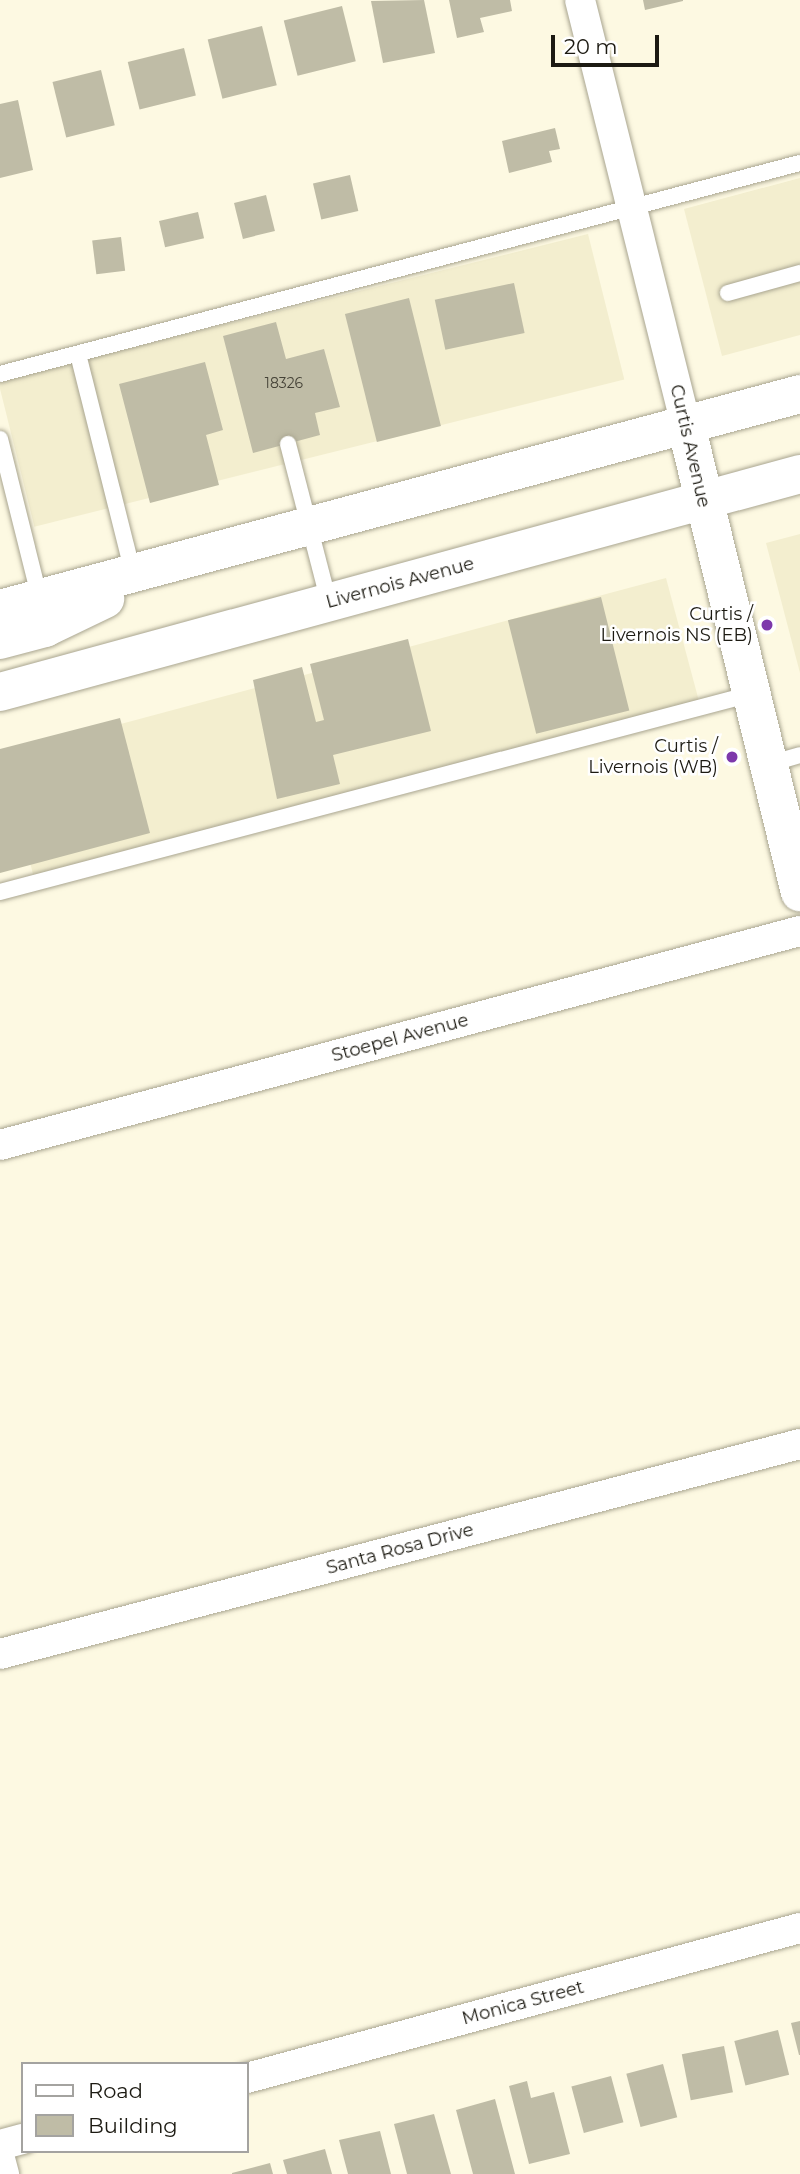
<!DOCTYPE html>
<style>
body{margin:0}
#map{position:relative;width:800px;height:2174px;overflow:hidden;background:#fdf9e2;font-family:Montserrat,sans-serif}
div>[style]{position:absolute}
[style*='--x']{left:calc(var(--x)*1px);top:calc(var(--y)*1px);width:calc(var(--w)*1px);rotate:calc(var(--a)*1deg)}
.built>*{inset:0;background:#f3eecf;transform-origin:0 0}
.building>*{inset:0;background:#bfbca6;transform-origin:0 0}
.roads{filter:drop-shadow(0 0 2px #a9a590) drop-shadow(0 0 2px #a9a590)}
.lane>*{height:16px;margin:-8px;padding:0 8px;transform-origin:8px;border-radius:8px;background:#fff}
.street>*{height:30px;margin:-15px;padding:0 15px;transform-origin:15px;border-radius:15px;background:#fff}
.secondary>*{height:38px;margin:-19px;padding:0 19px;transform-origin:19px;border-radius:19px;background:#fff}
.dots>*{width:19px;height:19px;translate:-50% -50%;box-sizing:border-box;border:4px solid #fff;border-radius:50%}
span{translate:-50% -50%;white-space:nowrap;text-align:center;line-height:1.15;-webkit-text-stroke:5px #fff;paint-order:stroke}
.number-label{font-size:14px;color:#454237}
.number-label span{-webkit-text-stroke-width:0}
.street-label{font-size:18px;color:#1c1a12}
.poi-label{font-size:18px;color:#1c1a12}
.right{translate:-100% -50%;text-align:right}
.legend{position:absolute;left:21px;top:2062px;width:228px;height:91px;box-sizing:border-box;background:#fff;border:2px solid #a4a3a0;margin:0;padding:9px 12px;list-style:none;font-size:21px;color:#1c1a12}
.legend li{display:flex;align-items:center;gap:14px;height:35px}
.legend b{width:35px;border:2px solid #a4a3a0}
.scale{position:absolute;left:551px;top:35px;width:108px;height:32px;box-sizing:border-box;border:4px solid #1c1a12;border-top:0;padding-left:9px;font-size:21px;line-height:24px;white-space:nowrap;color:#1c1a12;-webkit-text-stroke:5px #fff;paint-order:stroke}
</style>
<div id="map">
<div class="built">
<i style="clip-path:polygon(800px 178px,800px 335px,722px 356px,684px 209px)"></i>
<i style="left:588px;top:234px;width:150px;height:608px;rotate:76deg"></i>
<i style="clip-path:polygon(800px 534px,800px 673px,766px 543px)"></i>
<i style="left:666px;top:578px;width:126px;height:688px;rotate:75deg"></i>
</div>
<div class="building">
<i style="clip-path:polygon(424px 0,435px 53px,383px 63px,371px 1px)"></i>
<i style="clip-path:polygon(449px 0,510px 0,512px 11px,480px 18px,484px 32px,457px 38px)"></i>
<i style="clip-path:polygon(643px 0,683px 0,683px 1px,645px 10px)"></i>
<i style="left:342px;top:6px;width:57px;height:60px;rotate:76deg"></i>
<i style="left:262px;top:26px;width:61px;height:56px;rotate:76deg"></i>
<i style="left:184px;top:48px;width:49px;height:58px;rotate:76deg"></i>
<i style="left:101px;top:70px;width:57px;height:50px;rotate:76deg"></i>
<i style="clip-path:polygon(18px 100px,33px 170px,0 178px,0 104px)"></i>
<i style="clip-path:polygon(555px 128px,560px 149px,549px 151px,552px 162px,509px 173px,502px 141px)"></i>
<i style="left:350px;top:175px;width:37px;height:38px;rotate:77deg"></i>
<i style="left:266px;top:195px;width:37px;height:33px;rotate:76deg"></i>
<i style="left:198px;top:212px;width:27px;height:40px;rotate:77deg"></i>
<i style="left:121px;top:237px;width:34px;height:29px;rotate:83deg"></i>
<i style="left:514px;top:283px;width:51px;height:81px;rotate:78deg"></i>
<i style="left:409px;top:298px;width:132px;height:66px;rotate:76deg"></i>
<i style="clip-path:polygon(276px 322px,286px 359px,324px 349px,340px 407px,315px 413px,320px 435px,253px 453px,223px 336px)"></i>
<i style="clip-path:polygon(205px 362px,223px 430px,206px 435px,219px 485px,150px 503px,119px 384px)"></i>
<i style="left:601px;top:597px;width:117px;height:96px;rotate:76deg"></i>
<i style="clip-path:polygon(408px 639px,431px 731px,333px 755px,340px 784px,277px 799px,253px 680px,302px 667px,316px 722px,324px 720px,310px 664px)"></i>
<i style="clip-path:polygon(120px 718px,150px 833px,0 873px,0 749px)"></i>
<i style="clip-path:polygon(800px 2021px,800px 2055px,799px 2055px,791px 2023px)"></i>
<i style="left:778px;top:2030px;width:46px;height:45px;rotate:76deg"></i>
<i style="left:724px;top:2046px;width:47px;height:43px;rotate:79deg"></i>
<i style="left:663px;top:2064px;width:55px;height:38px;rotate:75deg"></i>
<i style="left:611px;top:2076px;width:48px;height:41px;rotate:75deg"></i>
<i style="clip-path:polygon(527px 2081px,531px 2098px,554px 2092px,570px 2154px,529px 2164px,509px 2086px)"></i>
<i style="clip-path:polygon(495px 2099px,515px 2174px,473px 2174px,456px 2110px)"></i>
<i style="clip-path:polygon(434px 2114px,451px 2174px,407px 2174px,394px 2124px)"></i>
<i style="clip-path:polygon(380px 2131px,391px 2174px,348px 2174px,339px 2140px)"></i>
<i style="clip-path:polygon(325px 2149px,332px 2174px,287px 2174px,283px 2160px)"></i>
<i style="clip-path:polygon(270px 2163px,273px 2174px,232px 2174px,232px 2173px)"></i>
</div>
<div class="roads">
<div class="lane">
<i style="--x:728;--y:293;--w:75;--a:-15.5"></i>
<i style="--x:78;--y:354;--w:226;--a:75.9"></i>
<i style="--x:0;--y:374;--w:827;--a:-14.78"></i>
<i style="--x:0;--y:439;--w:165;--a:76"></i>
<i style="--x:288;--y:444;--w:163;--a:75.5"></i>
<i style="--x:769;--y:764;--w:32;--a:-16"></i>
<i style="--x:0;--y:892;--w:777;--a:-14.77"></i>
</div>
<div class="street">
<i style="--x:580;--y:0;--w:438;--a:76"></i>
<i style="--x:0;--y:1145;--w:828;--a:-14.98"></i>
<i style="--x:0;--y:1654;--w:827;--a:-14.71"></i>
<i style="--x:247;--y:2078;--w:573;--a:-15.18"></i>
<i style="--x:0;--y:2145;--w:24;--a:-15"></i>
<i style="--x:0;--y:2159;--w:16;--a:75"></i>
</div>
<div class="secondary">
<i style="--x:686;--y:425;--w:481;--a:76.3"></i>
<i style="--x:0;--y:609;--w:828;--a:-15.04"></i>
<i style="--x:0;--y:640;--w:47;--a:-14.9"></i>
<i style="--x:45;--y:628;--w:67;--a:-25.8"></i>
<i style="--x:0;--y:692;--w:829;--a:-15.24"></i>
</div>
</div>
<div class="dots">
<i style="left:767px;top:625px;background:#7d38ab"></i>
<i style="left:732px;top:757px;background:#7d38ab"></i>
</div>
<div class="number-label">
<span style="left:284px;top:383px">18326</span>
</div>
<div class="street-label">
<span style="left:690px;top:446px;rotate:77deg">Curtis Avenue</span>
<span style="left:400px;top:583px;rotate:-15deg">Livernois Avenue</span>
<span style="left:400px;top:1038px;rotate:-15deg">Stoepel Avenue</span>
<span style="left:400px;top:1549px;rotate:-15deg">Santa Rosa Drive</span>
<span style="left:523px;top:2003px;rotate:-15deg">Monica Street</span>
</div>
<div class="poi-label">
<span class="right" style="left:753px;top:625px">Curtis /<br>Livernois NS (EB)</span>
<span class="right" style="left:718px;top:757px">Curtis /<br>Livernois (WB)</span>
</div>
<ul class="legend">
<li><b style="height:9px;background:#fff"></b>Road</li>
<li><b style="height:19px;background:#bfbca6"></b>Building</li>
</ul>
<div class="scale">20 m</div>
</div>
